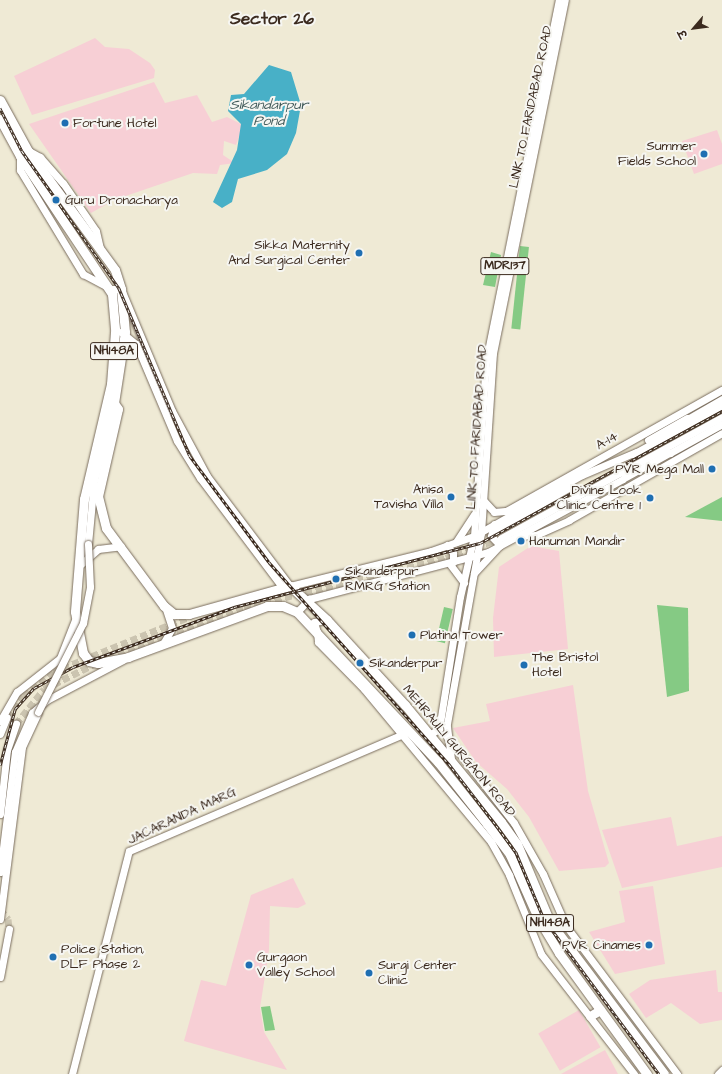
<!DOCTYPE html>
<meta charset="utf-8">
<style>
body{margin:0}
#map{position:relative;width:722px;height:1074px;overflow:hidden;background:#efead5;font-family:"Architects Daughter","Playpen Sans Deva",sans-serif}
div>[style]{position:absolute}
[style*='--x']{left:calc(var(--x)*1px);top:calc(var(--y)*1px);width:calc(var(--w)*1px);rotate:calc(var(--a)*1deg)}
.built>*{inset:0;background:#f7cfd5;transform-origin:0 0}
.green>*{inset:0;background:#85ca84;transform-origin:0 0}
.water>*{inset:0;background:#48b0c7}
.secondary-tunnel>*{height:7px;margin-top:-3.5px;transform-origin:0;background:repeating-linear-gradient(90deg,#cbc4b0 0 7px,transparent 0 10.5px)}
.roads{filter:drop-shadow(0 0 1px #7a6d5e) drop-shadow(0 0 1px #7a6d5e)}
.secondary>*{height:7px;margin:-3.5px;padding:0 3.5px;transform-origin:3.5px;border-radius:3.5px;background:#fff}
.primary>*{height:7px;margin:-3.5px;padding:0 3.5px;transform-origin:3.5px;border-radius:3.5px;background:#fff}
.highway>*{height:9px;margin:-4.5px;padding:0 4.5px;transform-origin:4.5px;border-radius:4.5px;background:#fff}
.rail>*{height:2.5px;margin-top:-1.25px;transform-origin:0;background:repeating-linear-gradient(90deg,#f6f6f2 0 3px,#3b2a1e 0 6px);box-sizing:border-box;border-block:1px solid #3b2a1e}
.bridges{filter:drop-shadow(0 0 1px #7a6d5e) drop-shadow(0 0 1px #7a6d5e)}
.primary-bridge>*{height:7px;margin:-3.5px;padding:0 3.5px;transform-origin:3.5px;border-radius:3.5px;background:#fff}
.dots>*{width:11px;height:11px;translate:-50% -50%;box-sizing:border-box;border:2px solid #f6f6f2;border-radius:50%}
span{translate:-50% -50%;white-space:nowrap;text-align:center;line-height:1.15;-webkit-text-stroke:4px #f6f6f2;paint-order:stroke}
.shield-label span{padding:1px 3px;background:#f6f6f2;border:1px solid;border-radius:3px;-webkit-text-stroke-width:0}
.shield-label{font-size:12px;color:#3b2a1e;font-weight:700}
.street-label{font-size:13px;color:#3b2a1e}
.poi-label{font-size:13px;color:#3b2a1e}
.left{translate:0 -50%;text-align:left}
.right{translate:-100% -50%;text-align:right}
.water-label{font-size:14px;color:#405959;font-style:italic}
.district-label{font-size:17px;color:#3b2a1e;font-weight:700}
.north{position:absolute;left:674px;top:8px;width:40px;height:40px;-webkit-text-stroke:3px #f6f6f2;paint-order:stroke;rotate:242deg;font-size:11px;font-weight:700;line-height:16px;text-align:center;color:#3b2a1e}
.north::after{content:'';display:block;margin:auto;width:14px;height:18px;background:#3b2a1e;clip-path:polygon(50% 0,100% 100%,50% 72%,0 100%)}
</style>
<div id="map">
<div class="built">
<i style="clip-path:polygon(95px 38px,105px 47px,129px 49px,150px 63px,155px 70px,154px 78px,32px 115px,14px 76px)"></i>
<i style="clip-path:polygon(154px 82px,165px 103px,197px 95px,212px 122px,227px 117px,243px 125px,236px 145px,224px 141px,223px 155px,235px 163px,220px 165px,217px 174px,193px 173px,114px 200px,91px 213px,29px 124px)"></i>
<i style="clip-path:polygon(717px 130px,722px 144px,722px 164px,694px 174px,682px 141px)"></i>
<i style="clip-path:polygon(531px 546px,559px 551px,568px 649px,494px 657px,493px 618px,499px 567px)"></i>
<i style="clip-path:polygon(573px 685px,588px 791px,609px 863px,605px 867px,559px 871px,529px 817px,507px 789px,476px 762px,453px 728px,490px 721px,486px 704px)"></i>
<i style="clip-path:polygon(671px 817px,677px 846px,722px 836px,722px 867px,622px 888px,602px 830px)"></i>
<i style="clip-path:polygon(293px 878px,306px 904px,298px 908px,270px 906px,269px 950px,260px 1008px,264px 1032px,287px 1070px,184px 1041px,201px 980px,226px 986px,251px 895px)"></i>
<i style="clip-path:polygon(653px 886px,665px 964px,615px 974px,589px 932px,625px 922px,619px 891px)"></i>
<i style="clip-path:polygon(716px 970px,718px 992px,722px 992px,722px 1020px,700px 1024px,671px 1003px,646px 1018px,629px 994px,650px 980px)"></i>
<i style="left:579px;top:1010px;width:43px;height:47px;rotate:60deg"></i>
<i style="clip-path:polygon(605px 1050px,618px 1074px,561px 1074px)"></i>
</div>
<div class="green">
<i style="left:520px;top:246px;width:9px;height:83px;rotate:6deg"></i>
<i style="clip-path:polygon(491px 252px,501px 255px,495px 287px,483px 285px)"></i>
<i style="clip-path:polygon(722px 497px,722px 521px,685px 517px)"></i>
<i style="clip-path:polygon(657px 605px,688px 608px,689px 691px,667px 697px)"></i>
<i style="left:444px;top:607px;width:9px;height:35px;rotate:13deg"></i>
<i style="clip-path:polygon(270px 1006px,275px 1030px,265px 1031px,261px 1007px)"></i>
</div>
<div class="water">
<i style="clip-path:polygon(269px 65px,291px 72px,301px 105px,296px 133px,287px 154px,267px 170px,238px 179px,232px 202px,222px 208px,213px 202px,237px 150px,241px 124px,228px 111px,231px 95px,244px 94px)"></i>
</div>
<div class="secondary-tunnel">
<i style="--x:303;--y:586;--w:148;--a:-13.7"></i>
<i style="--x:447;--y:551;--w:53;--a:-23.2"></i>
<i style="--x:7;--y:717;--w:27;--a:-54"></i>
<i style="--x:23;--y:695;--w:38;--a:-37"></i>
<i style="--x:53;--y:672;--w:149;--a:-22.1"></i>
<i style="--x:16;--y:724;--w:45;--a:-51.3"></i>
<i style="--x:44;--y:689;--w:72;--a:-26.6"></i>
<i style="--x:108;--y:657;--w:145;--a:-20.2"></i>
<i style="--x:244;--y:607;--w:208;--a:-13.6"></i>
<i style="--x:446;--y:558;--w:57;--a:-20.7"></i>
<i style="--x:0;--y:909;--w:13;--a:51"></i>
<i style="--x:8;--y:919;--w:10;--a:84"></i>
</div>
<div class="roads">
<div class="secondary">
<i style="--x:20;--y:156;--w:14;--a:90"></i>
<i style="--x:20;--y:170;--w:122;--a:58.8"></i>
<i style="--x:83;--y:274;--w:32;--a:28"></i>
<i style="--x:111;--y:289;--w:10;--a:0"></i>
<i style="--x:121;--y:289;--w:132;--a:67.3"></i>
<i style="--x:172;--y:411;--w:74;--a:61.7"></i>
<i style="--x:207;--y:476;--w:138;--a:53"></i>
<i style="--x:290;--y:586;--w:145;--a:-13.9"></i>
<i style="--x:431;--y:551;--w:46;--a:-19.2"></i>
<i style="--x:474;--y:536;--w:124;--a:-29.5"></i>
<i style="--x:582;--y:475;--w:59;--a:-23.1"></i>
<i style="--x:121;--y:332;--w:19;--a:39"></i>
<i style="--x:136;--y:344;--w:105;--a:67.1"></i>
<i style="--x:177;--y:441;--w:44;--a:58.1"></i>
<i style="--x:200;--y:478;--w:136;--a:53"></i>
<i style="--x:684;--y:421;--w:44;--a:-30.1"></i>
<i style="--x:648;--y:440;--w:45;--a:-29.4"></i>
<i style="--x:660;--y:452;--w:10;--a:6"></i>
<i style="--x:670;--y:453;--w:60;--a:-29.1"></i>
<i style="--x:633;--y:454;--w:102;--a:-28.8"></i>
<i style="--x:626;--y:477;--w:49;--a:-29.2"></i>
<i style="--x:506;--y:511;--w:248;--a:-29.3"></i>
<i style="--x:494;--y:524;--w:12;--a:104"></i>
<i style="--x:491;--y:536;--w:13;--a:45"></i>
<i style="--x:497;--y:529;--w:86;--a:-29.8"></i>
<i style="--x:518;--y:536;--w:18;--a:-3"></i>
<i style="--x:536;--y:535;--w:36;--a:-24"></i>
<i style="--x:569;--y:520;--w:176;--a:-29.6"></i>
<i style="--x:501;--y:538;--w:252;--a:-28.7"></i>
<i style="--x:447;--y:545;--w:10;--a:53"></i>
<i style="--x:453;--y:553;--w:9;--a:90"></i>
<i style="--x:297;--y:612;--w:18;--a:-47"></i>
<i style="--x:309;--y:599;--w:185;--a:-14.7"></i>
<i style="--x:488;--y:552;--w:153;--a:-28.4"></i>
<i style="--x:623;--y:479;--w:15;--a:-53"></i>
<i style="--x:317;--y:632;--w:10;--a:84"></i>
<i style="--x:318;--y:642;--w:66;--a:45.6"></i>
<i style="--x:364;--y:689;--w:199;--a:50.3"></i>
<i style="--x:491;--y:842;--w:38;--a:61"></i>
<i style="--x:509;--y:875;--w:85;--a:67.9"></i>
<i style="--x:541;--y:954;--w:152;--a:52.2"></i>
<i style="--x:0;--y:721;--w:34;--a:-60"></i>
<i style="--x:17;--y:692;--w:55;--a:-38.3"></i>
<i style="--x:60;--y:658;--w:41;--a:-68.5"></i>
<i style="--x:0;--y:734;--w:18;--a:-68"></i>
<i style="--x:447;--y:737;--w:109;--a:52.1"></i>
<i style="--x:514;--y:823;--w:59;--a:60.4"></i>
<i style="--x:543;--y:874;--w:57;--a:66.1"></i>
<i style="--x:566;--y:926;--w:185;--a:53.1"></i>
<i style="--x:0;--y:814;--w:64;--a:-83.8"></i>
<i style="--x:7;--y:750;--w:28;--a:-71"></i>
<i style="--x:0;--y:872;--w:121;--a:-82.9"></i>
<i style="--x:15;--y:752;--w:43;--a:-66.4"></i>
<i style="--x:32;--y:713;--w:20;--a:-41"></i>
<i style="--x:47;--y:700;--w:86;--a:-27.8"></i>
<i style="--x:0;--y:977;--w:49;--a:-79.4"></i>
<i style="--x:72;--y:1074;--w:230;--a:-75.7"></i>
<i style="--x:129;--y:851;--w:300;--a:-23.1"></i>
<i style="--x:718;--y:1074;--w:6;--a:-45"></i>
</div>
<div class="primary">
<i style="--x:29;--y:151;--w:13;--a:29"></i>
<i style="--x:40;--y:157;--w:35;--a:49"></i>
<i style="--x:63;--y:183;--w:58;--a:55.5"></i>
<i style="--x:96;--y:231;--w:17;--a:77"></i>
<i style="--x:483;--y:500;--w:16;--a:47"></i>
<i style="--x:494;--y:512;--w:25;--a:-5"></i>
<i style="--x:456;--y:542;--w:33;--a:-57"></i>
<i style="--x:88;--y:544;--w:64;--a:-84.6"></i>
<i style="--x:94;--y:480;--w:80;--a:-75.4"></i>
<i style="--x:449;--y:563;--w:25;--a:53"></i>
<i style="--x:81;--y:564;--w:23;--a:-41"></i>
<i style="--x:98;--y:549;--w:23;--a:-7"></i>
<i style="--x:474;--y:573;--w:38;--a:-47"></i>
<i style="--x:317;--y:632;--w:10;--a:-107"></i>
<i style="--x:314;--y:622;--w:13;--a:-9"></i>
<i style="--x:164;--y:642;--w:16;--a:-60"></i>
<i style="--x:172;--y:628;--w:20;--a:-108"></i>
<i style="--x:429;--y:735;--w:12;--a:-31"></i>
<i style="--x:439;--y:729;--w:6;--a:-81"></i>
<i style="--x:440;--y:723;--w:128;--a:-81"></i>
<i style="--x:460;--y:597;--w:63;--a:-77.1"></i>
<i style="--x:474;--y:536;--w:175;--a:-86.1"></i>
<i style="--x:486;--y:361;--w:368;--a:-78.6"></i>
<i style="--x:451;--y:759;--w:35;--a:-97"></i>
<i style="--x:447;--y:724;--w:194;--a:-79.9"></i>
<i style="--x:481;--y:533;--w:180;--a:-86.2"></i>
<i style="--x:493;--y:353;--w:360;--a:-78.5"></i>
<i style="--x:0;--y:919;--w:173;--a:-82.7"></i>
<i style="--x:22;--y:747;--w:38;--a:-65"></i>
</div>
<div class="highway">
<i style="--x:0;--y:100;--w:58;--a:61.2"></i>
<i style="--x:28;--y:151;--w:147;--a:53.8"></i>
<i style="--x:115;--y:270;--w:20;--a:72"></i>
<i style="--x:121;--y:289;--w:43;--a:84.7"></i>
<i style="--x:125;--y:332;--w:72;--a:98.8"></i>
<i style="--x:114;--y:403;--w:7;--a:56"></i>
<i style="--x:118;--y:409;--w:89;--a:102.9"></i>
<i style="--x:98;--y:496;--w:33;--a:76"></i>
<i style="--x:106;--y:528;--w:97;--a:53.4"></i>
<i style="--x:164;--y:606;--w:13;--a:39"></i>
<i style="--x:174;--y:614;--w:15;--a:0"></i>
<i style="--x:189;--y:614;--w:105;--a:-15.5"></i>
<i style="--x:290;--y:586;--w:50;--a:42.6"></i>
<i style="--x:327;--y:620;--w:115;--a:47.5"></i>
<i style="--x:405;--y:705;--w:151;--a:50.6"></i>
<i style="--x:501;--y:822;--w:27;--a:54"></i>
<i style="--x:517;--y:844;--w:85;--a:67.1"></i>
<i style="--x:550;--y:922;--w:190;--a:53.1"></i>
<i style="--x:0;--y:119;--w:42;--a:61.6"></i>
<i style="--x:20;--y:156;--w:166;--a:56.3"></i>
<i style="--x:112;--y:294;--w:38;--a:85"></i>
<i style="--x:115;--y:332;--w:52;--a:94.4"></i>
<i style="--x:111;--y:384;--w:118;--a:103.2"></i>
<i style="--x:84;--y:499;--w:113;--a:94.6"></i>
<i style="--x:75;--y:612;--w:42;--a:79"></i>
<i style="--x:83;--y:653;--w:10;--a:53"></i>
<i style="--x:89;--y:661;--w:9;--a:13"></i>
<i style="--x:98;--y:663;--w:31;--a:-11"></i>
<i style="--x:128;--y:657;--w:148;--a:-20.1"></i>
<i style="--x:267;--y:606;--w:16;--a:0"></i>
<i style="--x:283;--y:606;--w:15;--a:23"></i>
<i style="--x:297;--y:612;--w:206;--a:46.8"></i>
<i style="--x:438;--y:762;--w:79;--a:51.7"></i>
<i style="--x:487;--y:824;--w:39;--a:53"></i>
<i style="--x:510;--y:855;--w:69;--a:66"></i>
<i style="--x:538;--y:918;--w:41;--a:59"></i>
<i style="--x:559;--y:953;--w:150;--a:54"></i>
<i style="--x:590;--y:1016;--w:12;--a:-31"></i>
</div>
</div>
<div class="rail">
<i style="--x:0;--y:108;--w:48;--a:62.9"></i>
<i style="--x:22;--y:151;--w:168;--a:54.7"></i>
<i style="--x:119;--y:288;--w:182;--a:67.1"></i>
<i style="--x:190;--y:456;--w:132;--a:53.3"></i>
<i style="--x:269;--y:562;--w:271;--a:48.3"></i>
<i style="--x:449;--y:764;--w:82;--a:52.4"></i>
<i style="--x:499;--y:829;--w:29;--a:54"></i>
<i style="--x:516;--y:852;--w:73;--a:67.3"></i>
<i style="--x:544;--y:919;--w:193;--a:53.4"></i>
<i style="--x:0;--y:765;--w:58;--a:-75"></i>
<i style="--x:15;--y:709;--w:28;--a:-48"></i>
<i style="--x:34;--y:688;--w:44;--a:-28.3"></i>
<i style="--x:73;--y:667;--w:172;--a:-20.4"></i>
<i style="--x:234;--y:607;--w:254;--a:-14.6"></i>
<i style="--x:480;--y:543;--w:276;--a:-28.6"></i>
</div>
<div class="bridges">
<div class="primary-bridge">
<i style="--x:38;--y:712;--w:100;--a:-63.2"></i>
<i style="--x:83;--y:623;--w:37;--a:-79"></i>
<i style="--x:90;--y:587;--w:43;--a:-92.7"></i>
</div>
</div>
<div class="dots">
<i style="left:65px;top:123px;background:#1f6fb2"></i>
<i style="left:704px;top:154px;background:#1f6fb2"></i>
<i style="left:56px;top:200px;background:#1f6fb2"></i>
<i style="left:359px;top:253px;background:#1f6fb2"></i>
<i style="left:712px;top:469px;background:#1f6fb2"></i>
<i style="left:451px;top:497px;background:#1f6fb2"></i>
<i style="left:650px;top:498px;background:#1f6fb2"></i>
<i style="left:521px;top:541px;background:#1f6fb2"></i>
<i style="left:336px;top:579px;background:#1f6fb2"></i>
<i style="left:412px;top:635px;background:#1f6fb2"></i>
<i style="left:360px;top:663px;background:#1f6fb2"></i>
<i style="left:524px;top:665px;background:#1f6fb2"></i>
<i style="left:649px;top:945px;background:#1f6fb2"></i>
<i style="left:53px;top:957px;background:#1f6fb2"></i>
<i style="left:249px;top:965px;background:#1f6fb2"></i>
<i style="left:369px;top:973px;background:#1f6fb2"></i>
</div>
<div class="shield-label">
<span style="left:505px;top:266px">MDR137</span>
<span style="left:114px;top:351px">NH148A</span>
<span style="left:550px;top:923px">NH148A</span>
</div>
<div class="street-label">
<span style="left:531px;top:107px;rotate:-78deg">LINK TO FARIDABAD ROAD</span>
<span style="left:477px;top:427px;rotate:-86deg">LINK TO FARIDABAD ROAD</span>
<span style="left:607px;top:441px;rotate:-30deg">A-14</span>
<span style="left:459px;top:751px;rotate:50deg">MEHRAULI GURGAON ROAD</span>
<span style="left:182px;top:816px;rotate:-25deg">JACARANDA MARG</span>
</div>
<div class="poi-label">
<span class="left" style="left:73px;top:123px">Fortune Hotel</span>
<span class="right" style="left:696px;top:154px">Summer<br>Fields School</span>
<span class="left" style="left:65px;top:200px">Guru Dronacharya</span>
<span class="right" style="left:350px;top:253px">Sikka Maternity<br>And Surgical Center</span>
<span class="right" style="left:704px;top:469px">PVR Mega Mall</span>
<span class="right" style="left:443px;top:497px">Anisa<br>Tavisha Villa</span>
<span class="right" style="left:641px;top:498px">Divine Look<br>Clinic Centre 1</span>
<span class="left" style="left:529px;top:541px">Hanuman Mandir</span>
<span class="left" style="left:345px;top:579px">Sikanderpur<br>RMRG Station</span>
<span class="left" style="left:420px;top:635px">Platina Tower</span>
<span class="left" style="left:532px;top:665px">The Bristol<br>Hotel</span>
<span class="left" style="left:369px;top:663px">Sikanderpur</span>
<span class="right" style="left:641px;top:945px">PVR Cinames</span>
<span class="left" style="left:61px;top:957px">Police Station,<br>DLF Phase 2</span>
<span class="left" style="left:257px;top:965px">Gurgaon<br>Valley School</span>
<span class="left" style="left:378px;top:973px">Surgi Center<br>Clinic</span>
</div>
<div class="water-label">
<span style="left:269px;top:113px">Sikandarpur<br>Pond</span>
</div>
<div class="district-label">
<span style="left:272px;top:20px">Sector 26</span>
</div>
<div class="north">उ</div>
</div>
